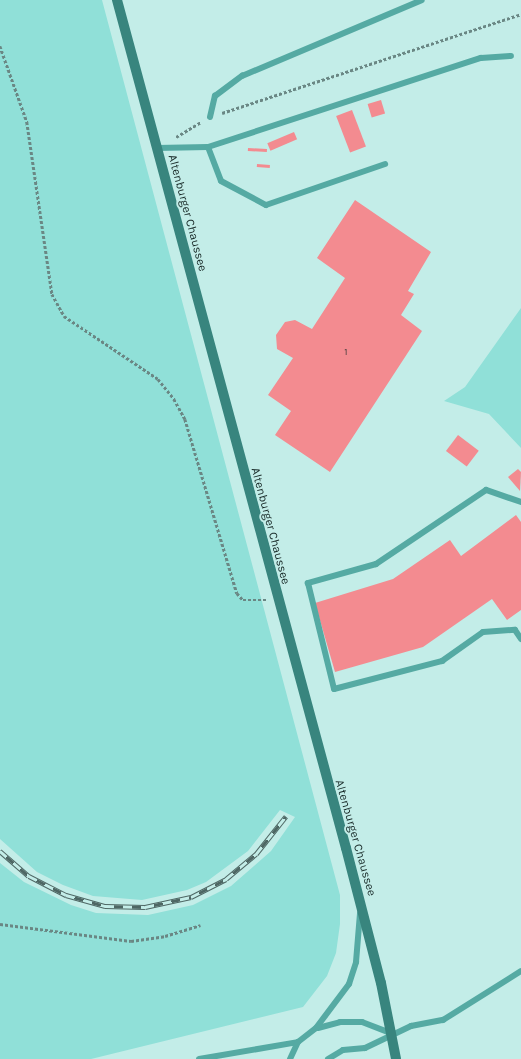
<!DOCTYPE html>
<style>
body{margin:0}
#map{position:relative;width:521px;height:1059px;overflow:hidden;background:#c3ede8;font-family:Karla,sans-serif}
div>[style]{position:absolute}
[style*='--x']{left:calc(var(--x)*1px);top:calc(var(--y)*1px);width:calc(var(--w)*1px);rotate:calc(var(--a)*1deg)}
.green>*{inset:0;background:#90e0d8}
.building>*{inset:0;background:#f38b90;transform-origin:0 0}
.path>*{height:2.5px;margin-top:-1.25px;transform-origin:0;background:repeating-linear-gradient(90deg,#6a8784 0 3px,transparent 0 5px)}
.lane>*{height:6px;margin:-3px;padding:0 3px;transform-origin:3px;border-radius:3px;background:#55aaa3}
.secondary>*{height:10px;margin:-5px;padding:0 5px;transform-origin:5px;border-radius:5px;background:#38857e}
.rail>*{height:4.5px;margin-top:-2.25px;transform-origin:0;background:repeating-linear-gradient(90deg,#c3ede8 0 9px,#4e6764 0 18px);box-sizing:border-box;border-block:1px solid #4e6764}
span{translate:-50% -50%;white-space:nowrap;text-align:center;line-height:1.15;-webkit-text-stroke:4px #c3ede8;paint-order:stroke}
.number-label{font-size:10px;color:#4d4040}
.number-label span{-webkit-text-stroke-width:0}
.street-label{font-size:12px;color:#162725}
</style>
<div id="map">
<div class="green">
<i style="clip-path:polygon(0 0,102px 0,340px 895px,340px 924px,336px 953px,327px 976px,303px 1007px,91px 1059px,0 1059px,0 863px,24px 882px,71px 905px,96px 913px,148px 915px,193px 905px,231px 886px,271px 851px,295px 817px,280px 810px,248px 851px,206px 882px,187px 890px,142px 900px,93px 896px,63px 885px,37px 872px,0 839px)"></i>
<i style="clip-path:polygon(521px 308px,521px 448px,489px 414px,444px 401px,465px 387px)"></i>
</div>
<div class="building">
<i style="left:381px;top:100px;width:14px;height:14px;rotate:73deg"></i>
<i style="left:352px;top:110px;width:39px;height:17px;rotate:69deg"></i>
<i style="left:294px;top:132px;width:8px;height:29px;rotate:67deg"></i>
<i style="left:248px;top:148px;width:19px;height:3px;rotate:3deg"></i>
<i style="left:257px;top:164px;width:13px;height:3px;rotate:4deg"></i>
<i style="clip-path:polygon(355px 200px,431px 252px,408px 291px,414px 294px,401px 315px,422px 331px,330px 472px,275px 435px,291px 411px,268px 395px,293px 358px,277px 349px,276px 335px,285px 322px,295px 320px,312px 329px,345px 278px,317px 258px)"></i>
<i style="left:458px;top:435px;width:26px;height:20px;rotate:37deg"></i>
<i style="clip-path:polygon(518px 469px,521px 472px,520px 491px,508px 477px)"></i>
<i style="clip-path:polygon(516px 515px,521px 522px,521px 610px,507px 620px,492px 599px,423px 647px,335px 672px,315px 603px,393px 579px,450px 540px,461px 556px)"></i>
</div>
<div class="path">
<i style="--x:0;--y:46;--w:81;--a:70.4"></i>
<i style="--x:27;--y:122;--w:174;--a:81.7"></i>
<i style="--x:52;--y:294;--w:25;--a:61"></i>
<i style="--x:64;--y:316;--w:113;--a:33.8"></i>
<i style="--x:158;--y:379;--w:26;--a:51"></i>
<i style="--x:174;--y:399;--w:23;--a:61"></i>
<i style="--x:185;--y:419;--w:182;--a:73.4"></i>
<i style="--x:237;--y:593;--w:9;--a:49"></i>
<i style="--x:243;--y:600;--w:24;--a:0"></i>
<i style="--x:222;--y:113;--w:315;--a:-18.3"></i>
<i style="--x:176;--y:137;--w:29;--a:-31"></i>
<i style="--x:0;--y:924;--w:132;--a:7.4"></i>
<i style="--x:131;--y:941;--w:34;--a:-8"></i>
<i style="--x:165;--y:936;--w:37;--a:-17"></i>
</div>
<div class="lane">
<i style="--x:210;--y:117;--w:22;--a:-77"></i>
<i style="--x:215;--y:96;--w:34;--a:-37"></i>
<i style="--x:242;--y:76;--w:195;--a:-22.9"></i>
<i style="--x:208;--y:147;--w:287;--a:-18.1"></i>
<i style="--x:481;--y:58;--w:30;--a:-4"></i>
<i style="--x:157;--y:148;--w:51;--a:-1.1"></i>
<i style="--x:208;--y:147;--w:36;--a:69"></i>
<i style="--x:221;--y:181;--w:51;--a:28.1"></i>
<i style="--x:266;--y:205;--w:126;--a:-19"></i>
<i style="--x:521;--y:502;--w:37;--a:-161"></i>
<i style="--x:486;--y:490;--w:133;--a:146.1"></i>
<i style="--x:376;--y:564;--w:71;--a:164.4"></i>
<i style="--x:308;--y:583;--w:109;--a:76.2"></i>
<i style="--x:334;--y:689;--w:112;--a:-14.5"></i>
<i style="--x:442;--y:661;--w:50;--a:-35.3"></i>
<i style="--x:483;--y:632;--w:32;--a:-4"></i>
<i style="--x:515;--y:630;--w:11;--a:56"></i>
<i style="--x:318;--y:1028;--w:23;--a:-15"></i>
<i style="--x:340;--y:1022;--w:22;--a:0"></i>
<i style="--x:362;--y:1022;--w:33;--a:21"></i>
<i style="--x:199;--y:1059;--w:100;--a:-9.7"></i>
<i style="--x:298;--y:1042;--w:23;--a:-38"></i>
<i style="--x:316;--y:1028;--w:55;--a:-53.1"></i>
<i style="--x:349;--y:984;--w:23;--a:-72"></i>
<i style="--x:356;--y:962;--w:49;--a:-85.3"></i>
<i style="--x:290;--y:1059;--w:19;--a:-65"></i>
<i style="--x:328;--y:1059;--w:17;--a:-31"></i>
<i style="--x:343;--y:1050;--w:22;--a:-5"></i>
<i style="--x:365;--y:1048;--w:51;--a:-25.6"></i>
<i style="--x:411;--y:1026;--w:33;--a:-11"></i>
<i style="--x:443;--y:1020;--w:92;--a:-32.1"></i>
</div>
<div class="secondary">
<i style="--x:117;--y:0;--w:878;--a:74.89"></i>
<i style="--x:346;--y:848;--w:139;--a:75.5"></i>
<i style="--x:381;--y:983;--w:77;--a:78.8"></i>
</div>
<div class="rail">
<i style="--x:0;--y:851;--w:38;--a:41"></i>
<i style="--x:29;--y:876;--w:42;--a:27.2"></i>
<i style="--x:66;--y:895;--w:41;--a:15.8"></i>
<i style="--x:105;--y:906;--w:40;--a:1.4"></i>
<i style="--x:145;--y:907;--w:47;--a:-12.3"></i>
<i style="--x:191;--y:897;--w:39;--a:-27"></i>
<i style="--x:226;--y:879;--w:39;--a:-40"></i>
<i style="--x:256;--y:854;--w:48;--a:-51.7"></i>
</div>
<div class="number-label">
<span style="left:346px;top:353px">1</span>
</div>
<div class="street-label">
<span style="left:187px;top:213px;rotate:75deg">Altenburger Chaussee</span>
<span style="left:270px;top:526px;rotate:75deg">Altenburger Chaussee</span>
<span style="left:355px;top:838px;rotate:74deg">Altenburger Chaussee</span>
</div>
</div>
